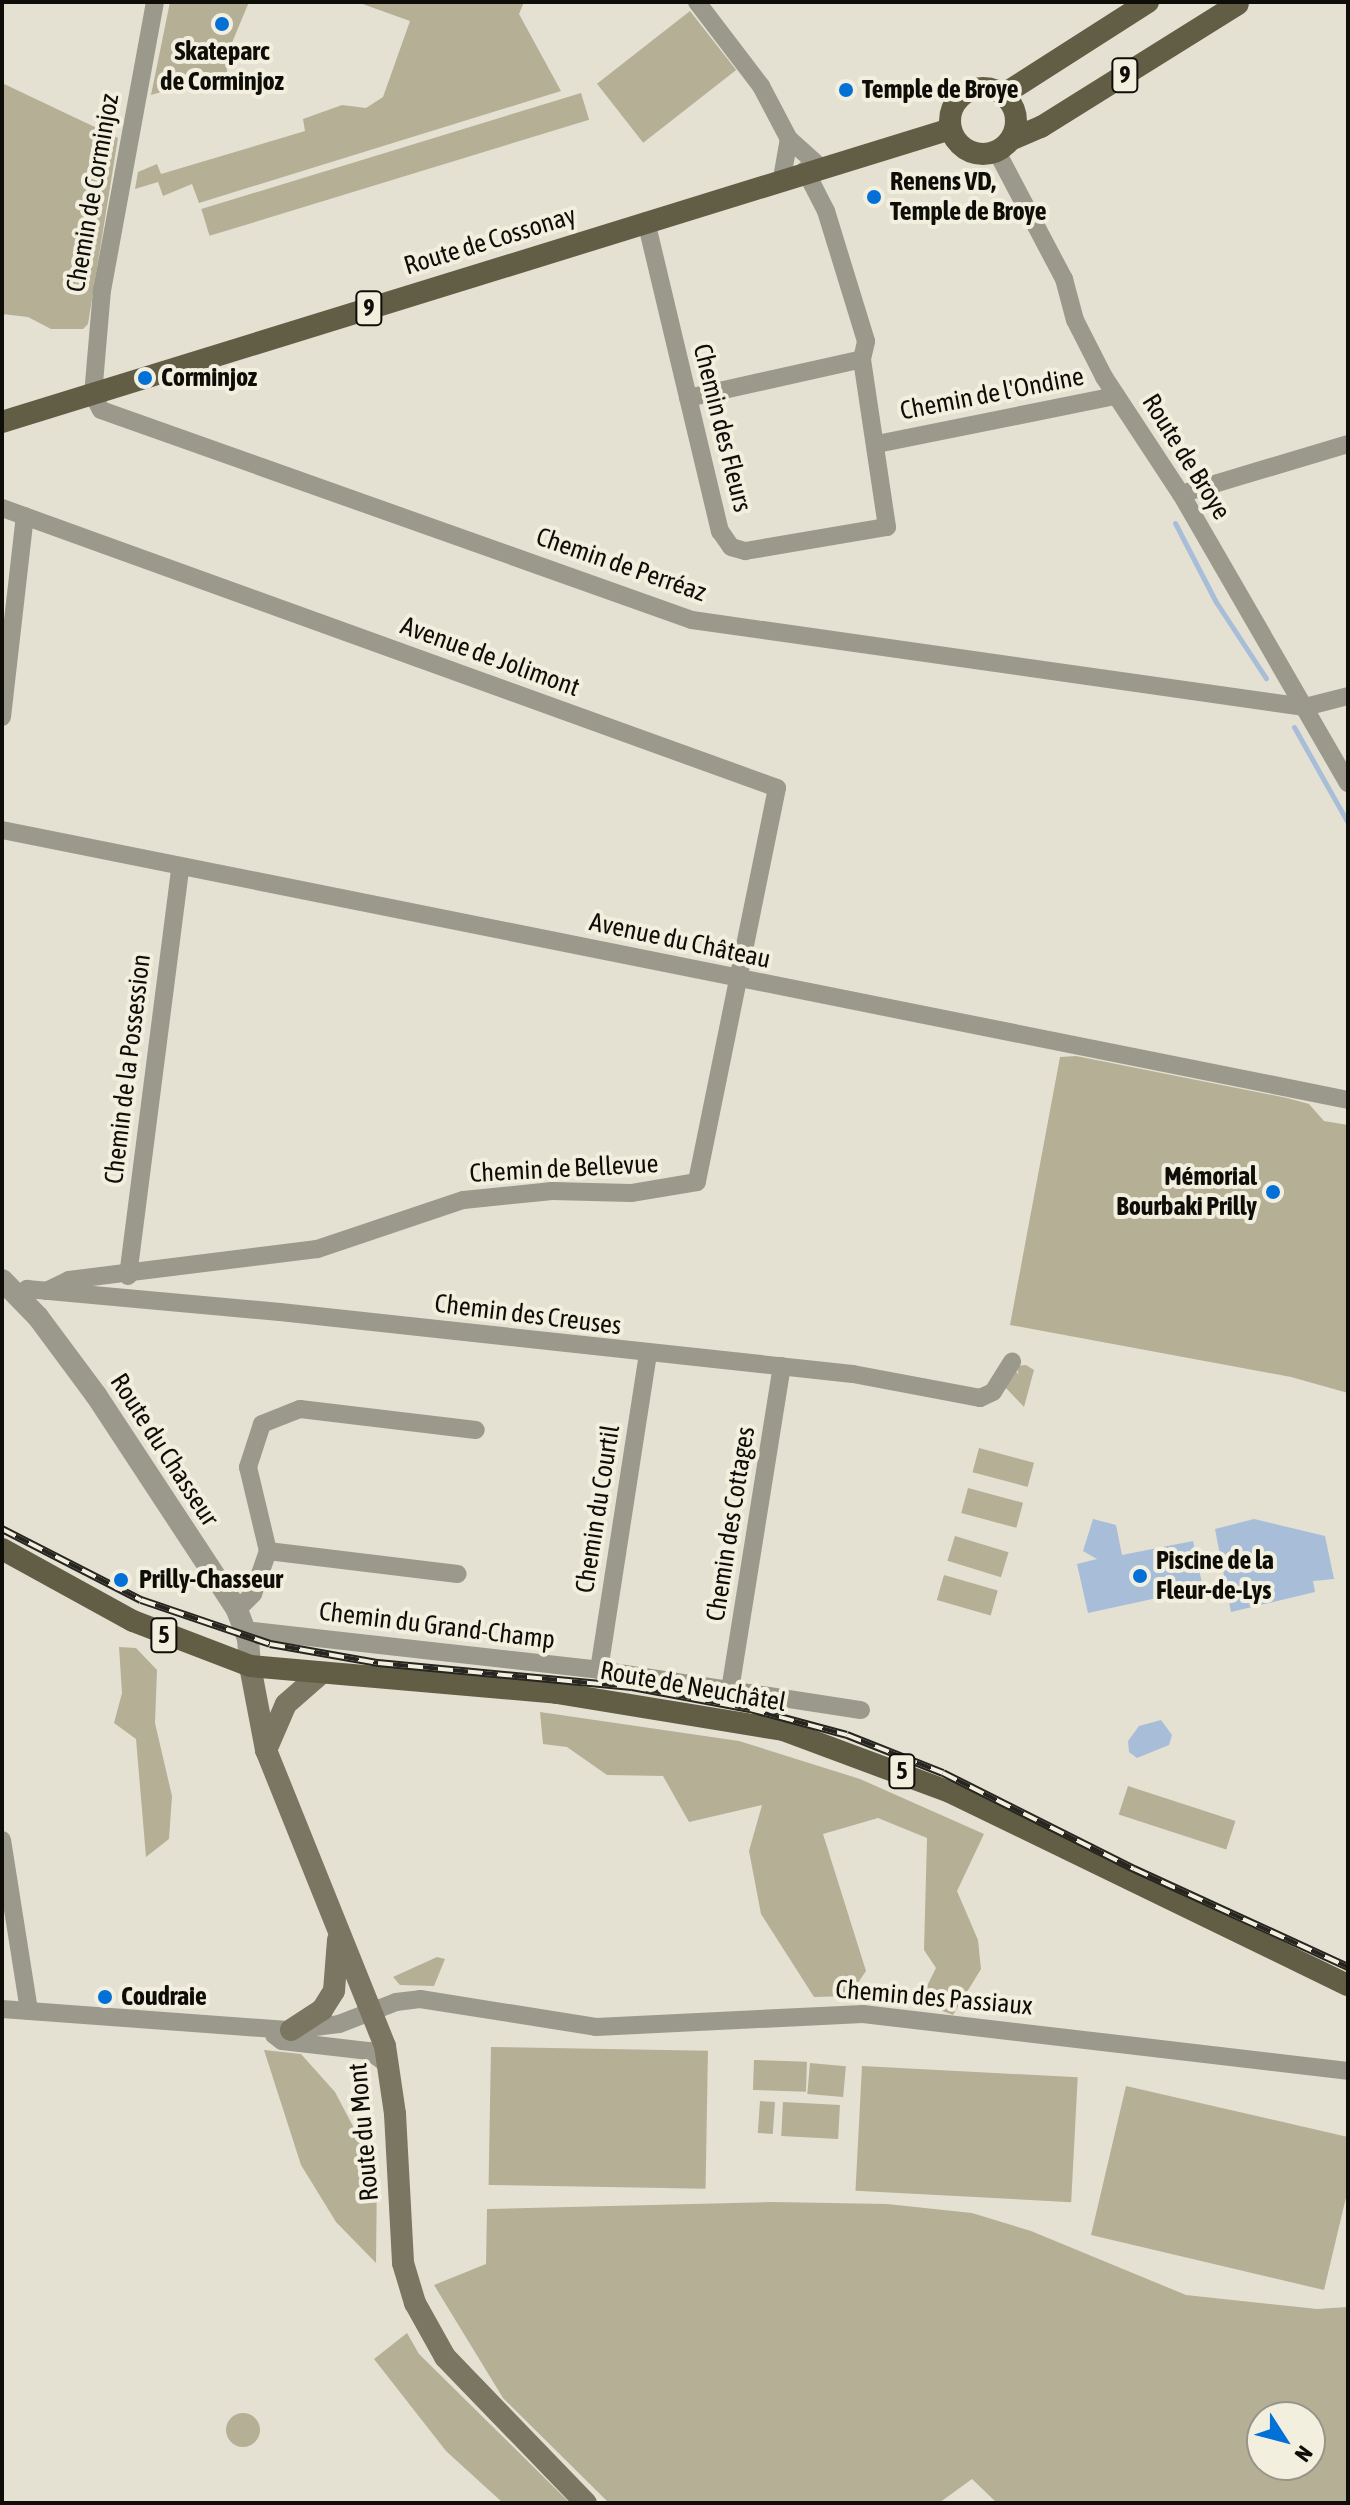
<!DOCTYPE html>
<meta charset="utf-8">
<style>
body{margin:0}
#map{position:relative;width:1350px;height:2505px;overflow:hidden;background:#e4e1d2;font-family:"Asap Condensed",sans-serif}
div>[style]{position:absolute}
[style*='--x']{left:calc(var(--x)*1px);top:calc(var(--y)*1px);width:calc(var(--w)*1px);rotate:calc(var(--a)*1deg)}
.green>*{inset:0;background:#b5af95;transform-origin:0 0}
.round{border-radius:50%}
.water>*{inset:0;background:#a8bdd8}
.stream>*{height:5px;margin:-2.5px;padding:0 2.5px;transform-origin:2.5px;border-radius:2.5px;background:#a8bdd8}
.minor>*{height:18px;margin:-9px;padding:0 9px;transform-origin:9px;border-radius:9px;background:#9b998b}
.tertiary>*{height:22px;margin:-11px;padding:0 11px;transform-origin:11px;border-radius:11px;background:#9b998b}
.secondary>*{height:22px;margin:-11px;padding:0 11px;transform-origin:11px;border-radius:11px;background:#7a7662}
.primary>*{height:22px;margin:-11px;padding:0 11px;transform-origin:11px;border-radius:11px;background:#625d45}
.primary>.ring{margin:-11px;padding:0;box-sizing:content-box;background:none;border:22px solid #625d45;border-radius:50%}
.rail>*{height:8px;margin-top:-4px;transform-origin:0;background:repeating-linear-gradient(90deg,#f2efdf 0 15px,#26251f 0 30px);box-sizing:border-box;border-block:2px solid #26251f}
.dots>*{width:22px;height:22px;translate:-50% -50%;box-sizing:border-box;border:4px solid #f2efdf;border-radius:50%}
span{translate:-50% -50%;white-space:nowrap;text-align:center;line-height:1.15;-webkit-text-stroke:8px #f2efdf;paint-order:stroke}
.shield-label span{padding:2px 6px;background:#f2efdf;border:2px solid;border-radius:6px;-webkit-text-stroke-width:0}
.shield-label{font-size:24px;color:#0e0d08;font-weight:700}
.poi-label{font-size:26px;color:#0e0d08;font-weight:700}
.left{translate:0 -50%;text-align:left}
.right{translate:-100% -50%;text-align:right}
.street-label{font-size:26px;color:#0e0d08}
.frame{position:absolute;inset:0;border:4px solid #0e0d08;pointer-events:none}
.north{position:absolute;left:1246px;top:2401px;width:80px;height:80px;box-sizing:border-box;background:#f2efdf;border:2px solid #979589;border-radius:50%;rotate:126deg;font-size:22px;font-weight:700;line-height:32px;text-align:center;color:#0e0d08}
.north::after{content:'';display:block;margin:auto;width:28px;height:36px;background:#0370d8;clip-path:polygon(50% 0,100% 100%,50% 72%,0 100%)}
</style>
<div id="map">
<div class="green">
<i style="clip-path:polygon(170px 2px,249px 2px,226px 57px,227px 72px,151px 95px)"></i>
<i style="clip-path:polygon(357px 2px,524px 2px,519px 14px,561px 91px,199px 203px,192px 184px,163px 196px,158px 182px,135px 189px,138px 172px,157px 164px,161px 174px,305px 131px,303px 119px,342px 105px,366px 108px,383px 97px,410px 21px)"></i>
<i style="left:690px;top:11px;width:75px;height:118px;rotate:52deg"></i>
<i style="clip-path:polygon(2px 83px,118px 138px,88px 324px,83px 329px,51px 329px,28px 317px,2px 314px)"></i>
<i style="left:581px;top:93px;width:28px;height:397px;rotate:73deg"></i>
<i style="clip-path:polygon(1076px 1056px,1287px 1098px,1309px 1104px,1324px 1121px,1348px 1125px,1348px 1393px,1291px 1377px,1010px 1325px,1060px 1057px)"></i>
<i style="clip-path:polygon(1026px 1365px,1034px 1370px,1024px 1407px,1005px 1387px,1013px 1367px,1019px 1375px,1016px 1366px)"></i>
<i style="left:979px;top:1448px;width:57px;height:25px;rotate:15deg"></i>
<i style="left:968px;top:1488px;width:57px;height:26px;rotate:15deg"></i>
<i style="left:955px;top:1536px;width:56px;height:26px;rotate:17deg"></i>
<i style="left:944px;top:1575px;width:56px;height:26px;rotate:16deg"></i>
<i style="clip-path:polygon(119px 1647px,136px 1648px,157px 1670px,155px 1723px,172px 1796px,169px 1839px,146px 1857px,136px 1739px,114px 1723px,122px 1693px)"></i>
<i style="clip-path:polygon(540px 1712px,739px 1741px,860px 1779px,984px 1834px,957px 1891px,978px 1940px,981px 1969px,953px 2015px,919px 2002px,936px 1968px,924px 1950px,927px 1838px,878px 1818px,823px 1834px,866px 1971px,849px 1996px,814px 1997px,761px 1914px,749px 1851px,762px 1805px,689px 1822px,663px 1776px,607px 1775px,567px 1747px,543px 1744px)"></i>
<i style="left:1128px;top:1786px;width:113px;height:30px;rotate:18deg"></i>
<i style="clip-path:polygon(437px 1957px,445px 1959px,434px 1986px,400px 1985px,393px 1977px)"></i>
<i style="left:491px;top:2047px;width:217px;height:138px;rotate:1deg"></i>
<i style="clip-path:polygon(264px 2050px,301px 2054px,335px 2092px,377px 2172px,376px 2263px,336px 2222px,301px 2165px)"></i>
<i style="left:754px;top:2060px;width:53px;height:30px;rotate:2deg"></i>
<i style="left:810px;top:2063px;width:36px;height:31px;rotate:5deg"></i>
<i style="left:862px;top:2066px;width:216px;height:125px;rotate:3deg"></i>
<i style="clip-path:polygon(1126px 2086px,1348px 2137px,1348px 2189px,1324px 2290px,1091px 2235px)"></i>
<i style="left:760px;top:2101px;width:15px;height:32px;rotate:4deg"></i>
<i style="left:783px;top:2102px;width:57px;height:34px;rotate:3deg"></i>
<i style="clip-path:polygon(evenodd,774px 2202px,887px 2204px,972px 2213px,1031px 2231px,1186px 2295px,1317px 2309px,1348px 2307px,1348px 2503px,997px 2503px,972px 2479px,939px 2503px,609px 2503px,503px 2398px,434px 2285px,486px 2264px,487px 2209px,774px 2202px,1262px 2417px,1310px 2417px,1310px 2465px,1262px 2465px,1262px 2417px)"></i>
<i style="clip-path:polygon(407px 2333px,419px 2354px,570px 2503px,503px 2503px,446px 2451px,374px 2359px)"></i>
<i class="round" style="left:226px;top:2413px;width:34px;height:34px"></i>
</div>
<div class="water">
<i style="clip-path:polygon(1093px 1519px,1116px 1525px,1122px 1555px,1193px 1541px,1203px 1588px,1088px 1613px,1077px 1564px,1097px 1559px,1083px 1551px)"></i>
<i style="clip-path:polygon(1254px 1519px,1325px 1536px,1334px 1579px,1313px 1581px,1315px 1592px,1231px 1612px,1215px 1529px)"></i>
<i style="clip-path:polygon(1161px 1720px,1172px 1735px,1169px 1745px,1137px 1758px,1129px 1752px,1128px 1741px,1139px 1726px)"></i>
</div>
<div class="stream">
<i style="--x:1175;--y:523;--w:89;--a:62.6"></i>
<i style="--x:1216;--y:602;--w:91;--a:56.7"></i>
<i style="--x:1294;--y:727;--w:110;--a:60.6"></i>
</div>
<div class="minor">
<i style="--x:155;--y:2;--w:293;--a:100.4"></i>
<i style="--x:102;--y:290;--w:105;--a:94.9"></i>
<i style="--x:93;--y:395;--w:17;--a:62"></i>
<i style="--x:101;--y:410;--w:627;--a:19.56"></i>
<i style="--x:692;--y:620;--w:619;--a:8.08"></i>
<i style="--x:1305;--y:707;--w:44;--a:-14.3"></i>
<i style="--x:697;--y:2;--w:106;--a:52.7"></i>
<i style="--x:761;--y:86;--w:60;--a:62.2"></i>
<i style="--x:789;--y:139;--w:40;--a:42"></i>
<i style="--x:997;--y:152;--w:144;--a:62.2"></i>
<i style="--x:1064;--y:279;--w:42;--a:75"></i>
<i style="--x:1075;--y:320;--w:64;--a:63"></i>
<i style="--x:1104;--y:377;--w:140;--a:56.7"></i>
<i style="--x:1181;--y:494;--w:334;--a:60"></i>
<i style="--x:782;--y:178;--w:40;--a:-80"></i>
<i style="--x:646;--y:221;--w:319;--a:76.6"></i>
<i style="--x:720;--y:531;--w:19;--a:55"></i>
<i style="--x:731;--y:547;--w:15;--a:16"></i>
<i style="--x:745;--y:551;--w:144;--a:-9.6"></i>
<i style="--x:887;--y:527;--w:170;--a:-98.5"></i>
<i style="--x:862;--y:359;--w:18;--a:-77"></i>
<i style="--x:866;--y:341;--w:136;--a:-107.1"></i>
<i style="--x:826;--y:211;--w:46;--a:-117.1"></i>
<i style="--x:688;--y:398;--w:178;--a:-12.6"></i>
<i style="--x:877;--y:444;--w:244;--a:-11.4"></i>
<i style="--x:1181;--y:494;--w:174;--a:-16.7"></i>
<i style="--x:2;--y:508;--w:824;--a:19.86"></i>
<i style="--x:777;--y:788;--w:402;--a:101.5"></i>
<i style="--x:697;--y:1182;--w:67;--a:170.5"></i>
<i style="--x:631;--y:1193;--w:79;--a:-178.5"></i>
<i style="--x:552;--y:1191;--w:89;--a:174.2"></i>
<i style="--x:463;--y:1200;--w:154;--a:161.4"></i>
<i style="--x:317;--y:1249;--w:250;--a:172.9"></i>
<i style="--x:69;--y:1280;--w:25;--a:154"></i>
<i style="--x:2;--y:717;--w:202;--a:-83.5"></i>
<i style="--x:2;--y:830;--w:1373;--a:11.34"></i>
<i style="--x:128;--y:1276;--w:410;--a:-82.7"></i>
<i style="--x:19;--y:1296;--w:11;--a:-41"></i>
<i style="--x:27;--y:1289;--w:254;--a:5.2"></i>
<i style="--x:280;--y:1312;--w:576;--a:6.18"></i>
<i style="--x:853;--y:1374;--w:129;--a:10.7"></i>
<i style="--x:980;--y:1398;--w:14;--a:-25"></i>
<i style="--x:993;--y:1392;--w:36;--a:-58"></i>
<i style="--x:268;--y:1551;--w:191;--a:6.9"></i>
<i style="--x:237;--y:1610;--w:23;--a:-45"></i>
<i style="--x:253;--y:1594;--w:46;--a:-70.8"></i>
<i style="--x:268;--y:1551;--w:86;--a:-103.4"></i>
<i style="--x:248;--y:1467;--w:45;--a:-72"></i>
<i style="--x:262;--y:1424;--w:41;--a:-21.5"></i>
<i style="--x:300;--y:1409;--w:177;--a:6.8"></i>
<i style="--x:245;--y:1630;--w:356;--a:6.4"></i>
<i style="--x:599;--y:1670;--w:265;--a:8.7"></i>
<i style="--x:599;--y:1670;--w:319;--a:-81.2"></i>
<i style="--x:730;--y:1690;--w:328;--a:-80.9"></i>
<i style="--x:2;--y:1840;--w:173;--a:81"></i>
<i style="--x:2;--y:2009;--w:290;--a:4.2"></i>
<i style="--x:291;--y:2030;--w:48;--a:-7.1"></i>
<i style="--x:339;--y:2024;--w:61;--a:-21.1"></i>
<i style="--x:396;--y:2002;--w:24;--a:-7"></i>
<i style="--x:420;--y:1999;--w:178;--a:9"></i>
<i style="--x:596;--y:2027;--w:267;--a:-2.8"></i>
<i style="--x:863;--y:2014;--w:488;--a:6.7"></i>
<i style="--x:274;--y:2035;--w:10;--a:37"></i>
<i style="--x:282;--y:2041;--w:88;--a:6.6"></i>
<i style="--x:369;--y:2051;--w:24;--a:36"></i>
</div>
<div class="tertiary">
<i style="--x:2;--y:1280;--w:52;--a:45.8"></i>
<i style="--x:38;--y:1317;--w:97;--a:53.4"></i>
<i style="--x:96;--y:1395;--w:257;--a:56.7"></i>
<i style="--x:237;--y:1610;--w:30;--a:69"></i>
<i style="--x:248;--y:1638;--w:28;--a:86"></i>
</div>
<div class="secondary">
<i style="--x:250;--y:1666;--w:86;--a:79.2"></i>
<i style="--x:266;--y:1750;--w:319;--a:68.1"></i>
<i style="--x:385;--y:2046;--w:69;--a:81.6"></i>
<i style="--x:395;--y:2114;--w:149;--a:86.9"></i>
<i style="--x:403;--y:2263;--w:42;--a:73.3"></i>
<i style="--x:415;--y:2303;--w:62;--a:60.9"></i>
<i style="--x:445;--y:2357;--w:203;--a:46"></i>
<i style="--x:266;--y:1750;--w:50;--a:-66.5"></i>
<i style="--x:286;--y:1704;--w:43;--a:-41.2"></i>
<i style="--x:291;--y:2030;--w:37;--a:-33"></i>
<i style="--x:322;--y:2010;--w:22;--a:-58"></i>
<i style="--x:334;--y:1991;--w:51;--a:-85.5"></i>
</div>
<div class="primary">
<i class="ring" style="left:950px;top:88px;width:44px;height:44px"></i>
<i style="--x:1004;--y:94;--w:171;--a:-32.6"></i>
<i style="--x:1010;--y:140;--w:34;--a:-23"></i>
<i style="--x:1041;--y:127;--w:232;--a:-32"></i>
<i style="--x:2;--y:422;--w:992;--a:-17.17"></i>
<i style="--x:2;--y:1549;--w:149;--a:28.8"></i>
<i style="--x:133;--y:1621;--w:125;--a:21"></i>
<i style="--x:250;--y:1666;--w:308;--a:5"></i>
<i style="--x:557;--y:1693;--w:229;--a:9.3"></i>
<i style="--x:783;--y:1730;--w:178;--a:20.4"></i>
<i style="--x:950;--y:1792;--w:442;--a:25.9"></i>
</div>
<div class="rail">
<i style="--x:2;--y:1529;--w:156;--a:27.1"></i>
<i style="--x:141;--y:1600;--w:136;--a:18.8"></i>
<i style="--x:270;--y:1644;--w:110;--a:10"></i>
<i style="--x:378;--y:1663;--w:255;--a:5.4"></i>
<i style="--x:632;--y:1687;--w:120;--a:10.6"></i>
<i style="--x:750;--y:1709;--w:100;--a:15"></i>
<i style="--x:847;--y:1735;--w:103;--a:21.6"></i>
<i style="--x:943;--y:1773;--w:214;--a:26.7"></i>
<i style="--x:1134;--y:1869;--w:235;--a:24.6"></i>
</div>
<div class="dots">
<i style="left:222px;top:24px;background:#0370d8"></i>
<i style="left:846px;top:90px;background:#0370d8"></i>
<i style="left:874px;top:197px;background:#0370d8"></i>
<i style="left:145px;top:378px;background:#0370d8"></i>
<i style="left:1273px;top:1192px;background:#0370d8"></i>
<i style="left:1140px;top:1576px;background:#0370d8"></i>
<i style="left:121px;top:1580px;background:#0370d8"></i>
<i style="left:105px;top:1997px;background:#0370d8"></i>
</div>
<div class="shield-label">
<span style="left:1125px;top:75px">9</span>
<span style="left:369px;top:308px">9</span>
<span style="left:164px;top:1635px">5</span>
<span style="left:902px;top:1771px">5</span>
</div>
<div class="poi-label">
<span style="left:222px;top:67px">Skateparc<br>de Corminjoz</span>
<span class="left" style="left:862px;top:90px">Temple de Broye</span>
<span class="left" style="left:890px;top:197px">Renens VD,<br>Temple de Broye</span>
<span class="left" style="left:161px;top:378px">Corminjoz</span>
<span class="right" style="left:1257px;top:1192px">Mémorial<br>Bourbaki Prilly</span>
<span class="left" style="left:1156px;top:1576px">Piscine de la<br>Fleur-de-Lys</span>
<span class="left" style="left:139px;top:1580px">Prilly-Chasseur</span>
<span class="left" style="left:121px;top:1997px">Coudraie</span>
</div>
<div class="street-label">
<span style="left:93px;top:193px;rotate:-80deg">Chemin de Corminjoz</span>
<span style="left:490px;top:241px;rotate:-17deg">Route de Cossonay</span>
<span style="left:992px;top:394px;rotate:-11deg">Chemin de l'Ondine</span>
<span style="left:722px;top:428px;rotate:76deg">Chemin des Fleurs</span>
<span style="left:1186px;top:457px;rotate:58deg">Route de Broye</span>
<span style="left:621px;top:565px;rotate:19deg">Chemin de Perréaz</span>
<span style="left:490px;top:657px;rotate:20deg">Avenue de Jolimont</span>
<span style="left:680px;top:941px;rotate:12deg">Avenue du Château</span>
<span style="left:128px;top:1069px;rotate:-83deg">Chemin de la Possession</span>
<span style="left:564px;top:1169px;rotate:-3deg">Chemin de Bellevue</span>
<span style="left:528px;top:1315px;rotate:7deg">Chemin des Creuses</span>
<span style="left:164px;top:1450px;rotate:57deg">Route du Chasseur</span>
<span style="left:598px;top:1509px;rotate:-81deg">Chemin du Courtil</span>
<span style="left:731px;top:1524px;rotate:-81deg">Chemin des Cottages</span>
<span style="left:437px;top:1626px;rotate:7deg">Chemin du Grand-Champ</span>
<span style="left:693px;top:1687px;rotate:10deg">Route de Neuchâtel</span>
<span style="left:934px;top:1998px;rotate:5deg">Chemin des Passiaux</span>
<span style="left:364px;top:2132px;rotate:-95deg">Route du Mont</span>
</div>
<div class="frame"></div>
<div class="north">N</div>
</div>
